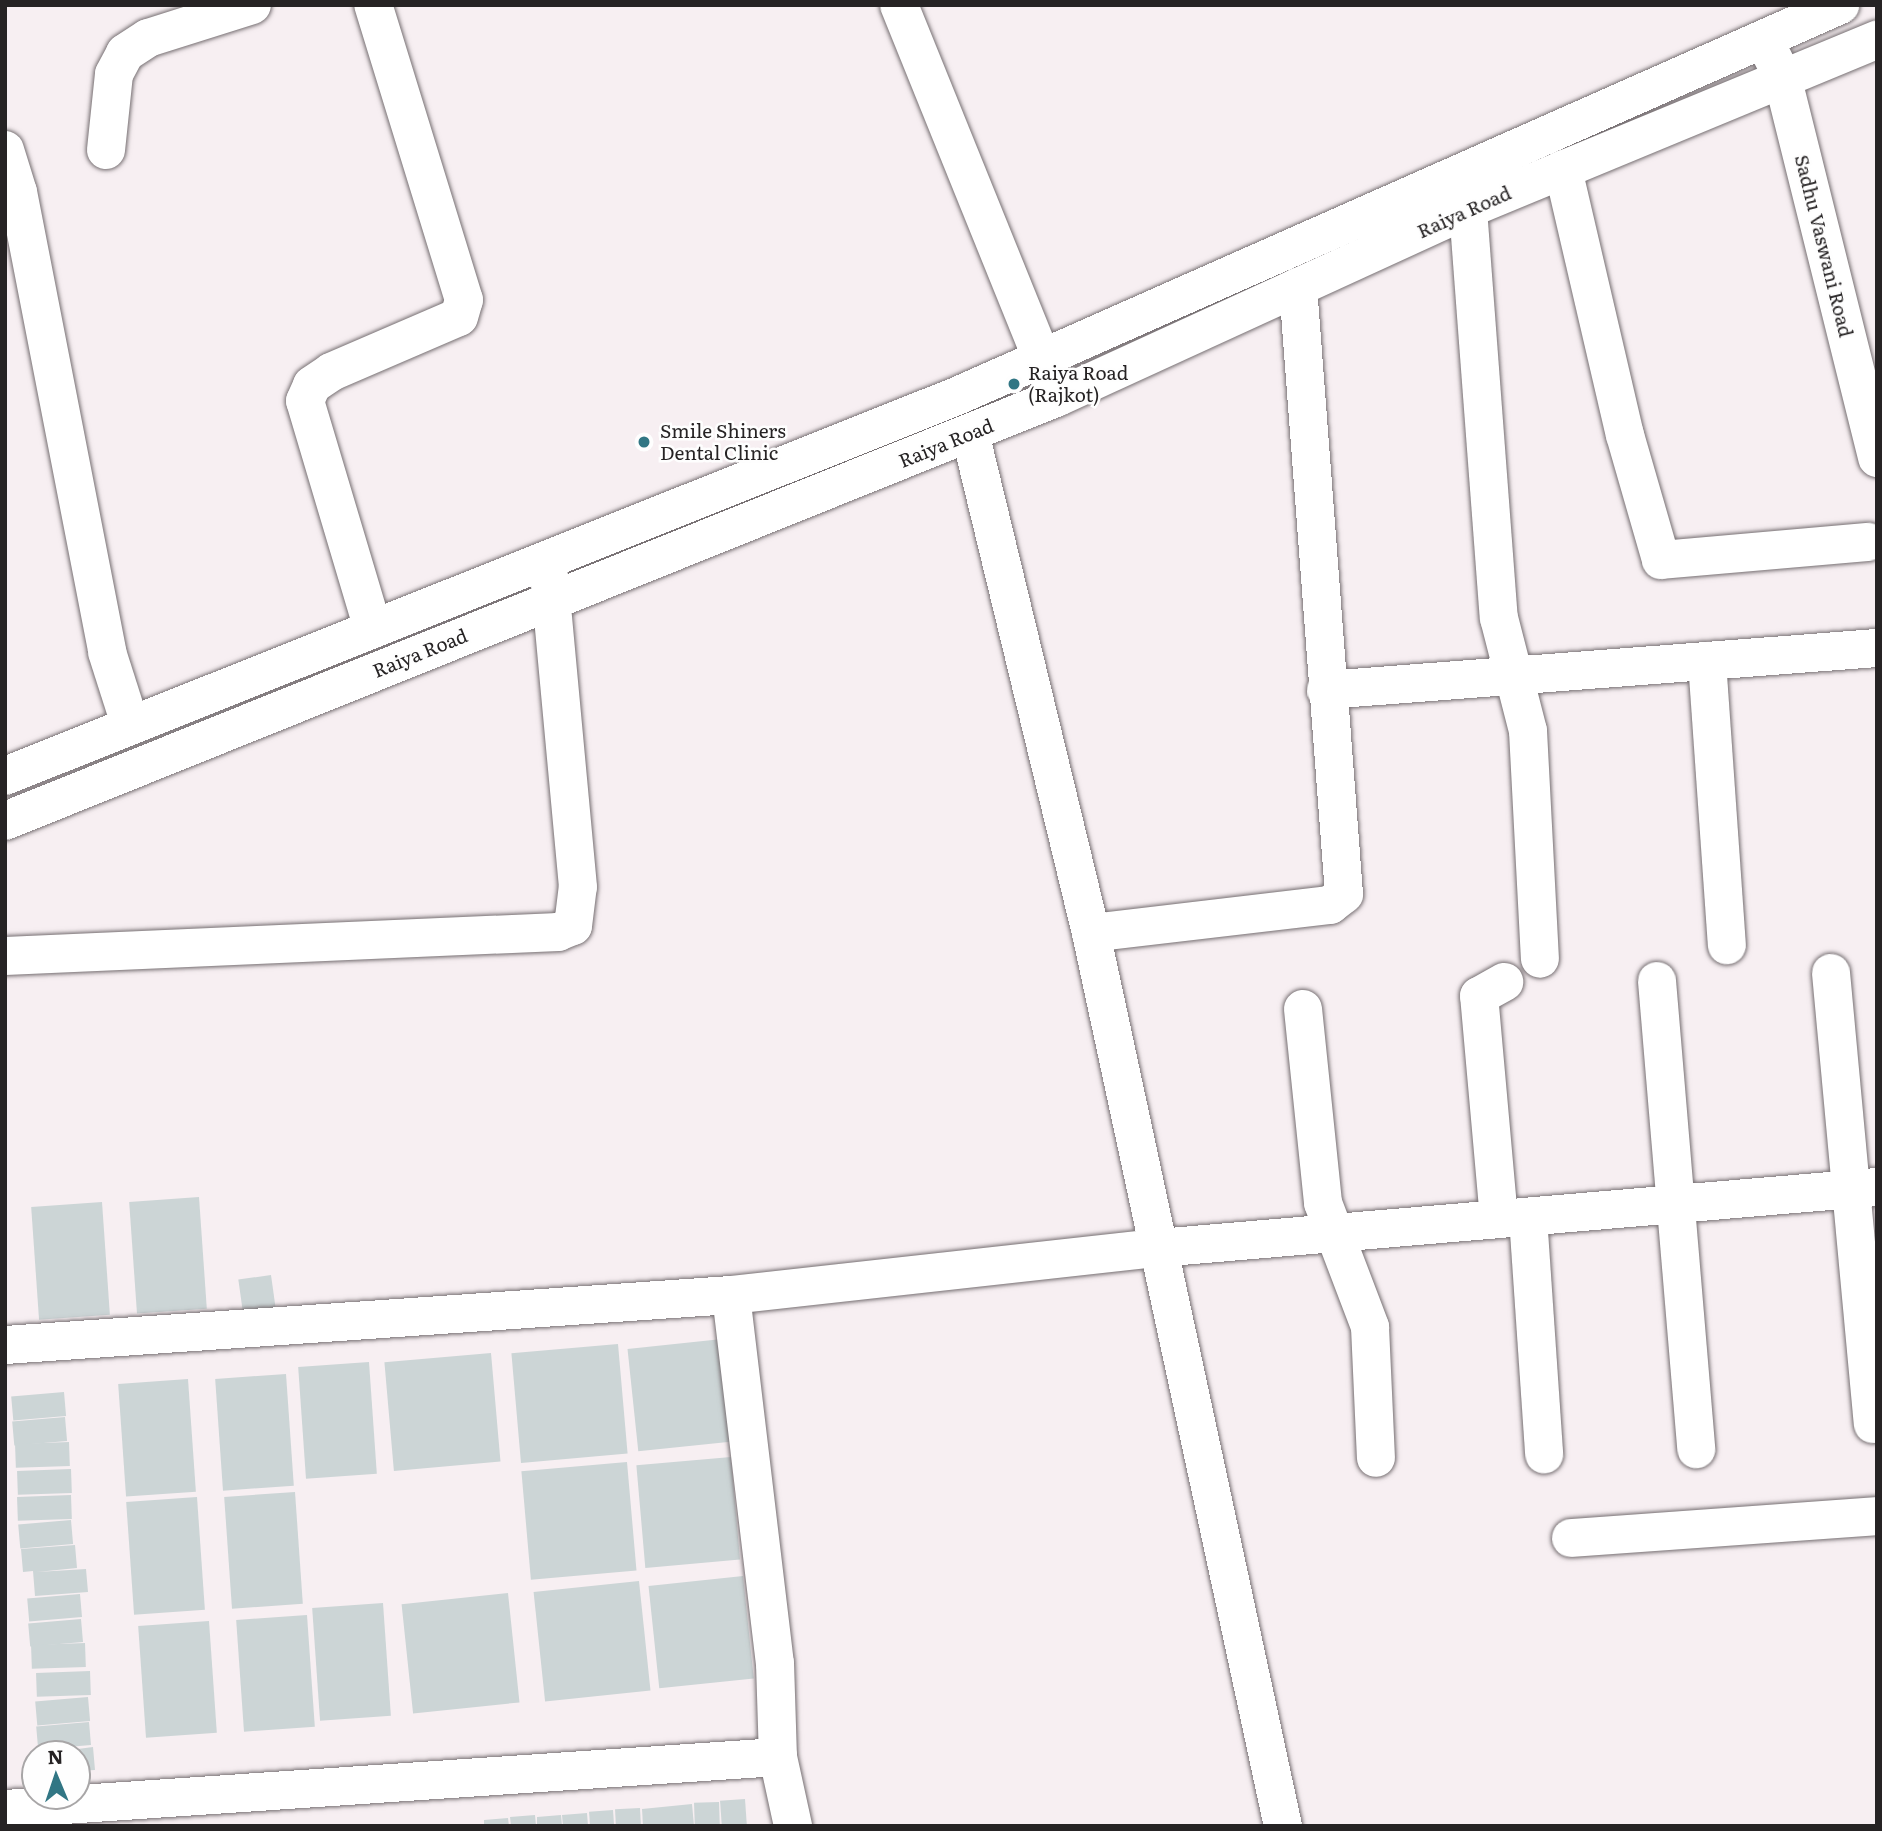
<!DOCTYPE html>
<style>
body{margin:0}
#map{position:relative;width:1882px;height:1831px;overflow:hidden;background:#f7eff2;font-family:Literata,serif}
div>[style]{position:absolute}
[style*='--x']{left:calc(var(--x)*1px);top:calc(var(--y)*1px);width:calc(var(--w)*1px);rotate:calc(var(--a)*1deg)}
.building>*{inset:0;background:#ccd5d6;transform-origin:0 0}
.roads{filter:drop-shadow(0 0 2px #766f72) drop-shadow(0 0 2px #766f72)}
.minor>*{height:38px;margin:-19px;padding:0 19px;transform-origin:19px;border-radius:19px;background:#fff}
.dots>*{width:19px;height:19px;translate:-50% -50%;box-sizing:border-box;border:4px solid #fefefe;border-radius:50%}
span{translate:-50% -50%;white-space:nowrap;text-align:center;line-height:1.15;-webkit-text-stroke:5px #fefefe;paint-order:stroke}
.street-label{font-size:19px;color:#262324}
.poi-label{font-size:19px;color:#262324}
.left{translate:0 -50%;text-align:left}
.frame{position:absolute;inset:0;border:7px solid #262324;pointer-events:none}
.north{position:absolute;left:21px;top:1740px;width:70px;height:70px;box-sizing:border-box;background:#fefefe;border:2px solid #a8a6a7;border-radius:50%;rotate:358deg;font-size:19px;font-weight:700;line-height:28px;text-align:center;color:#262324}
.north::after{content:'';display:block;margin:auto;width:24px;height:32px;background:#317684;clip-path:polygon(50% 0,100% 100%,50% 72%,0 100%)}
</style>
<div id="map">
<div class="building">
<i style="left:199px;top:1197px;width:112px;height:70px;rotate:86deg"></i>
<i style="left:102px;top:1202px;width:113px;height:71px;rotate:86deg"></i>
<i style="left:271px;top:1275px;width:36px;height:33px;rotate:82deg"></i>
<i style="left:722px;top:1339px;width:103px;height:95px;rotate:84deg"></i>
<i style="left:618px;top:1344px;width:110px;height:107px;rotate:85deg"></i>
<i style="left:491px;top:1353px;width:109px;height:107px;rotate:85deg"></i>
<i style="left:369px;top:1362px;width:112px;height:71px;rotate:86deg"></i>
<i style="left:286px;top:1374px;width:112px;height:71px;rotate:86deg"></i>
<i style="left:188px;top:1379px;width:113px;height:70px;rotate:86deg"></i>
<i style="left:64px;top:1392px;width:24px;height:53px;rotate:85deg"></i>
<i style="left:65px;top:1417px;width:24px;height:53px;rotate:85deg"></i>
<i style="left:69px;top:1442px;width:24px;height:54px;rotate:88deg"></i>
<i style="left:731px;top:1457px;width:103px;height:95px;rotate:85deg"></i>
<i style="left:627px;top:1462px;width:109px;height:106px;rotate:85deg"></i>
<i style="left:71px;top:1469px;width:24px;height:54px;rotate:88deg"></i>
<i style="left:295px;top:1492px;width:112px;height:71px;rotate:86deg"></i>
<i style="left:71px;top:1495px;width:24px;height:54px;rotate:88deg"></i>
<i style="left:197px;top:1497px;width:113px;height:71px;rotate:86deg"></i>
<i style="left:71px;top:1520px;width:24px;height:53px;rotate:85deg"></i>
<i style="clip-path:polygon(75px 1545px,77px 1568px,37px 1572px,86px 1569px,88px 1592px,35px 1596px,33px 1571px,23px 1572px,21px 1549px)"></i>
<i style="left:743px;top:1576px;width:103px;height:95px;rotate:84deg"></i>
<i style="left:639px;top:1581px;width:110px;height:106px;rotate:84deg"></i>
<i style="left:508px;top:1593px;width:110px;height:107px;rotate:84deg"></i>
<i style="left:80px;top:1594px;width:23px;height:53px;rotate:85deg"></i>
<i style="left:383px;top:1603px;width:113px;height:71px;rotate:86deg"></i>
<i style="left:307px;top:1615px;width:112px;height:71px;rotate:86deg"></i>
<i style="left:81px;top:1619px;width:23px;height:53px;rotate:85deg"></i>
<i style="left:209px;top:1621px;width:112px;height:71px;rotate:86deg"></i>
<i style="left:85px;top:1643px;width:24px;height:54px;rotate:88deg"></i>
<i style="left:90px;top:1671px;width:24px;height:54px;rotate:88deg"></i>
<i style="left:88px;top:1697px;width:24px;height:53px;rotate:85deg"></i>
<i style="left:89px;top:1722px;width:23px;height:53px;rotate:85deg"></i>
<i style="clip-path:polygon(93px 1747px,95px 1770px,77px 1771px,77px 1754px,40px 1754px)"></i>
<i style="left:745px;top:1799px;width:27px;height:25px;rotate:86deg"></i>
<i style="left:719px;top:1802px;width:24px;height:25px;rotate:88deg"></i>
<i style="clip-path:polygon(692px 1804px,694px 1826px,643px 1826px,642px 1809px)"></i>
<i style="left:640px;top:1808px;width:18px;height:25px;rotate:87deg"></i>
<i style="left:613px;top:1810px;width:16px;height:24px;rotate:86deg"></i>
<i style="clip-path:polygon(587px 1813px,588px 1826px,563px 1826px,562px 1815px)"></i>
<i style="clip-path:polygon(535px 1815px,536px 1826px,511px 1826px,510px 1817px)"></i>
<i style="clip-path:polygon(561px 1815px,562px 1826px,537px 1826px,537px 1817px)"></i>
<i style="clip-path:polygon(508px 1818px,509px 1826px,484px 1826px,484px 1820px)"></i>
</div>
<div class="roads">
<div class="minor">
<i style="--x:899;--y:5;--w:408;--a:68"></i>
<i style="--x:1771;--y:54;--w:25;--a:63"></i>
<i style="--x:1782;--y:76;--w:394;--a:76"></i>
<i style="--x:5;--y:150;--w:44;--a:72.8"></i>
<i style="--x:18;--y:192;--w:469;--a:79"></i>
<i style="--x:107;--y:652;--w:76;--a:72.3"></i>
<i style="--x:106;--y:150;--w:76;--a:-84"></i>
<i style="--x:114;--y:74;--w:24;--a:-62"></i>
<i style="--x:125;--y:53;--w:27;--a:-33"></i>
<i style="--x:148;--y:38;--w:109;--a:-17.6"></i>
<i style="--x:1563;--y:169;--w:273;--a:76.9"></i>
<i style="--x:1625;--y:435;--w:130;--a:73.9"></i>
<i style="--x:1661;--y:560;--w:208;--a:-5"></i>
<i style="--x:1468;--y:209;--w:410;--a:85.7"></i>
<i style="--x:1499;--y:618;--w:117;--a:75.6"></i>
<i style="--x:1528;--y:731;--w:228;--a:87"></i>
<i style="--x:970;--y:433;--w:514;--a:76.4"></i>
<i style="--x:1091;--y:933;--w:913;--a:77.87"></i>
<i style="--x:373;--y:629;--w:238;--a:-106.6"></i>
<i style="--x:305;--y:401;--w:17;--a:-66"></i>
<i style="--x:312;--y:385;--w:23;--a:-34"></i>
<i style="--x:331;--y:372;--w:139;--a:-23.3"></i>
<i style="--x:459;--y:317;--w:18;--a:-74"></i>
<i style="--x:464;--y:300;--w:309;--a:-107.1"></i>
<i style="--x:1707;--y:661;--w:285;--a:86"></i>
<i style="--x:1326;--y:690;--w:553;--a:-4.36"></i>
<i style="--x:5;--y:776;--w:1025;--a:-21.76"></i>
<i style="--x:957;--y:396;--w:966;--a:-23.88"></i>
<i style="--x:5;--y:821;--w:1135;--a:-21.93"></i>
<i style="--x:1058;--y:397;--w:451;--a:-24.6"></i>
<i style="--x:1468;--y:209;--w:443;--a:-22.5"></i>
<i style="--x:1091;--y:933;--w:241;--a:-6.7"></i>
<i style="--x:1330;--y:905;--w:18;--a:-38"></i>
<i style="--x:1344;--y:894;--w:609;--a:-94.33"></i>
<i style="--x:5;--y:956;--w:554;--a:-2.49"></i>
<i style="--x:558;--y:932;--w:16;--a:-22"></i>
<i style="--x:573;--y:926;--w:39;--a:-83"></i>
<i style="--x:578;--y:887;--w:311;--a:-95.3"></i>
<i style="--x:1831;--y:973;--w:453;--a:84.7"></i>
<i style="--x:1657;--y:981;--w:470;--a:85.2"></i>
<i style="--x:1303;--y:1009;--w:195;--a:84.1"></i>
<i style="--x:1323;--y:1203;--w:133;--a:69.2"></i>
<i style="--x:1370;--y:1327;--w:131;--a:87.4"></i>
<i style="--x:1528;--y:1217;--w:238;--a:86.1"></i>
<i style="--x:1499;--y:1219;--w:224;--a:-95.1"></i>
<i style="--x:1479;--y:996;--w:29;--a:-29"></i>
<i style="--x:731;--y:1295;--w:371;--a:83.2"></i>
<i style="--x:775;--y:1663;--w:94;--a:88.2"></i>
<i style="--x:778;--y:1757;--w:71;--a:77.7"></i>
<i style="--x:5;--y:1345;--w:728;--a:-3.94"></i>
<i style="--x:731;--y:1295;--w:430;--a:-6.3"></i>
<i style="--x:1158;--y:1248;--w:722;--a:-4.85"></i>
<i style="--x:1571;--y:1538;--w:307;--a:-4.1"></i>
<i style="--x:5;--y:1809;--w:775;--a:-3.85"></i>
</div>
</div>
<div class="dots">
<i style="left:1014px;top:384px;background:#317684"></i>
<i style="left:644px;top:442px;background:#317684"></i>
</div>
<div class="street-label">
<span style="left:1464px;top:212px;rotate:-24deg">Raiya Road</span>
<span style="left:1824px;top:246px;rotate:76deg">Sadhu Vaswani Road</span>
<span style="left:946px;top:443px;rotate:-22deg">Raiya Road</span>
<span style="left:420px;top:653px;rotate:-22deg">Raiya Road</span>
</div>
<div class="poi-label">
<span class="left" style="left:1028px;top:384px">Raiya Road<br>(Rajkot)</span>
<span class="left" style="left:660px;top:442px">Smile Shiners<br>Dental Clinic</span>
</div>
<div class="frame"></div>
<div class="north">N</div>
</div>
